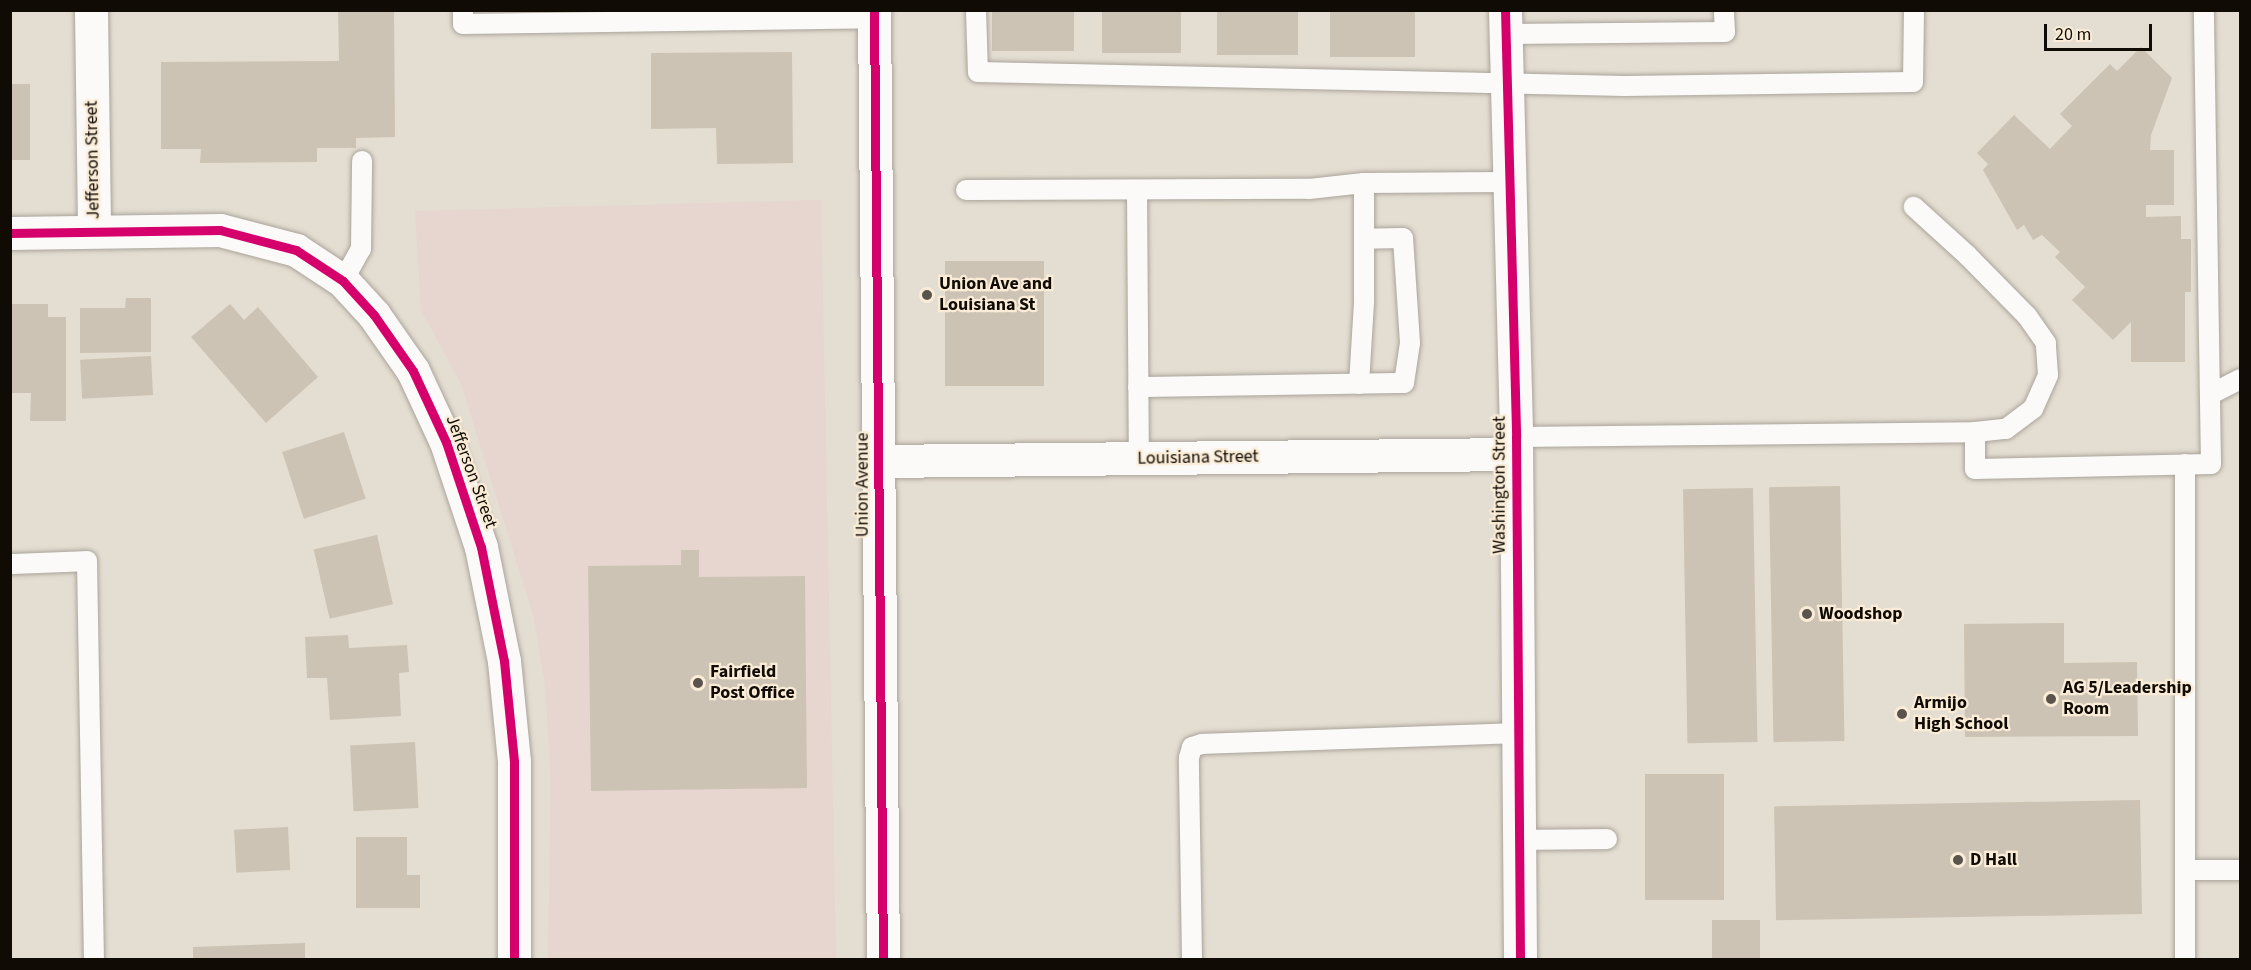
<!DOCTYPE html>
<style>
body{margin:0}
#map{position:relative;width:2251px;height:970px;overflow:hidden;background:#e4ddd1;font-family:"Source Sans 3",sans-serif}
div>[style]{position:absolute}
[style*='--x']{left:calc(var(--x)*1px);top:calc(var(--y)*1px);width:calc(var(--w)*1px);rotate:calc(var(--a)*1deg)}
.commercial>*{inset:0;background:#e7d5d0}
.building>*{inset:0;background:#ccc3b4;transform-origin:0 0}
.roads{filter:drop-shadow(0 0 2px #aaa49b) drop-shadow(0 0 2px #aaa49b)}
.lane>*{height:20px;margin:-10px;padding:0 10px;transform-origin:10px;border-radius:10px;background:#fbfaf8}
.street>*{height:33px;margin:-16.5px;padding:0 16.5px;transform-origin:16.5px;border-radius:16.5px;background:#fbfaf8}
.cycleway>*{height:9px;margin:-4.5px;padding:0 4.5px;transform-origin:4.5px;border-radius:4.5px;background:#d6006c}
.dots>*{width:16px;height:16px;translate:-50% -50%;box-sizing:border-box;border:3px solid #faecd6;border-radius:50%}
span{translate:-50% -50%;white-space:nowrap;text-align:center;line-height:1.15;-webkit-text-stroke:4.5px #faecd6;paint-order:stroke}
.street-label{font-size:18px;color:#100b05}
.poi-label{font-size:18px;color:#100b05;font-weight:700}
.left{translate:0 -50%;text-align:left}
.frame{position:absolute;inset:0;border:12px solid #100b05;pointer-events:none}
.scale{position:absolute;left:2044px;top:24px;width:108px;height:27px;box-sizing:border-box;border:3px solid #100b05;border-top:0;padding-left:8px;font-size:18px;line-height:21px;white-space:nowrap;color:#100b05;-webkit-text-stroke:4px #faecd6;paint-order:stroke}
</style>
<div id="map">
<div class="commercial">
<i style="clip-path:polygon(821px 200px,836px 959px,548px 959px,551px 779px,545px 684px,533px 614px,461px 384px,421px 310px,415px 211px)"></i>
</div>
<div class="building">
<i style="clip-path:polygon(338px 10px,394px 10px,395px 137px,356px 138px,356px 148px,317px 148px,317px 162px,200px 163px,201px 149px,161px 149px,161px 62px,339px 61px)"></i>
<i style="left:992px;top:10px;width:82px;height:41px"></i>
<i style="left:1102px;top:10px;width:79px;height:43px"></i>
<i style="left:1217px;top:10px;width:81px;height:45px"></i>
<i style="left:1330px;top:10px;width:85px;height:47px"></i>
<i style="clip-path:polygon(2141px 47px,2172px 78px,2151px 135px,2150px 150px,2174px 150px,2174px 205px,2146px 205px,2146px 217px,2181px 216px,2181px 239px,2191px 239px,2191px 292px,2185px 292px,2185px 362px,2131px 362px,2131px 322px,2113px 340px,2072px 300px,2085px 287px,2055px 257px,2060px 252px,2042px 235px,2033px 240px,2024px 225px,2017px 230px,1983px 170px,1988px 164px,1977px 153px,2014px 115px,2050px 149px,2072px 126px,2060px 114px,2110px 64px,2117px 71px)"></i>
<i style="clip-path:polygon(792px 52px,793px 163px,717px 164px,716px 128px,651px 129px,651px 53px)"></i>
<i style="left:10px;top:84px;width:20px;height:76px"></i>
<i style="left:1044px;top:261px;width:125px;height:99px;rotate:90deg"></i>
<i style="clip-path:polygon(126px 298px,151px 298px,151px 352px,80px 353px,80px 308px,125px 308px)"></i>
<i style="clip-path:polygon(10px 304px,48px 304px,48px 317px,66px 317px,66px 421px,30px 421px,31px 393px,10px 393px)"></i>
<i style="clip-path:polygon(230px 304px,244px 320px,258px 307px,318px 377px,266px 423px,191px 337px)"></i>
<i style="left:151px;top:356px;width:39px;height:71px;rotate:87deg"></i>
<i style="left:344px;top:432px;width:70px;height:65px;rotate:72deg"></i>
<i style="left:1840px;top:486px;width:255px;height:71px;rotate:89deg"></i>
<i style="left:1753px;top:488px;width:254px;height:70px;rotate:89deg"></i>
<i style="left:377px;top:535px;width:71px;height:65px;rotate:77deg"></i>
<i style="clip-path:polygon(681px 550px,699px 550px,699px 577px,805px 576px,807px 788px,591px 791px,588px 566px,681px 565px)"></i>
<i style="clip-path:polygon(2064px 623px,2064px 663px,2137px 662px,2138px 736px,1965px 737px,1964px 624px)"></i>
<i style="clip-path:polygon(348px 635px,349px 648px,407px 645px,409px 672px,399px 673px,401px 716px,330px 720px,327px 678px,307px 678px,305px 637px)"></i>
<i style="left:415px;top:742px;width:66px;height:65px;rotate:87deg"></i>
<i style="left:1645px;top:774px;width:79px;height:126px"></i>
<i style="left:2140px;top:800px;width:114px;height:366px;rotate:89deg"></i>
<i style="left:288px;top:827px;width:43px;height:54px;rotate:87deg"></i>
<i style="clip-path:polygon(356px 837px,407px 837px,407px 875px,420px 875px,420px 908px,356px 908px)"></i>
<i style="left:1760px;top:920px;width:40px;height:48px;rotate:90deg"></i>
<i style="clip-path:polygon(305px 943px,305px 960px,193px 960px,193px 947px)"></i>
</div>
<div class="roads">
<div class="lane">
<i style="--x:463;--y:10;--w:14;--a:90"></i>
<i style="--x:463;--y:24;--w:411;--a:-0.8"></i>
<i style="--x:976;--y:10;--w:62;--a:88.2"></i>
<i style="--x:978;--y:72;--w:647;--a:1.24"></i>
<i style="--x:1625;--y:86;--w:288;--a:-0.8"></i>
<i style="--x:1913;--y:82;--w:72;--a:-89.2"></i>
<i style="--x:1506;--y:34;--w:219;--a:-0.5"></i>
<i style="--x:1725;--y:32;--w:22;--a:-93"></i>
<i style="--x:966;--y:190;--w:343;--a:-0.2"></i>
<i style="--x:1309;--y:189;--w:55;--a:-6.2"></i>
<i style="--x:1364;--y:183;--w:144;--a:-0.4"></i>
<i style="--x:1137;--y:190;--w:269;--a:89.6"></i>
<i style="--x:343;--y:281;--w:37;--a:-61"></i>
<i style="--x:361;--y:249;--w:88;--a:-89.3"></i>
<i style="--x:1359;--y:384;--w:82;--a:-86.5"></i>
<i style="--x:1364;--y:302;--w:119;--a:-90"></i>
<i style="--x:1138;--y:387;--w:266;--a:-0.9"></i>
<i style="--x:1404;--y:383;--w:40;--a:-81.5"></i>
<i style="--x:1410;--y:343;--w:105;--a:-93.8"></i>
<i style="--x:1403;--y:238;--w:39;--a:179"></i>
<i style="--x:2211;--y:394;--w:33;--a:-27"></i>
<i style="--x:1975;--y:432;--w:37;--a:90"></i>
<i style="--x:1975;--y:469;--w:236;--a:-1.2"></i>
<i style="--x:2211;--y:464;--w:454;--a:-90.9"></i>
<i style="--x:1516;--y:437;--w:459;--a:-0.6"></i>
<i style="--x:1975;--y:432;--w:31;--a:-6"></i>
<i style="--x:2006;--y:429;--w:34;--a:-37"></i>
<i style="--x:2033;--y:409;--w:37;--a:-66"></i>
<i style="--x:2048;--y:375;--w:32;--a:-94"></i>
<i style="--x:2046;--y:343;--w:33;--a:-125"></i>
<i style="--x:2027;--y:316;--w:86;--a:-134.5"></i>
<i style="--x:1967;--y:255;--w:72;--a:-137.8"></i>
<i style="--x:2185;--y:464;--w:496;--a:90"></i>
<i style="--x:10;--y:564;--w:77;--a:-2.2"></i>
<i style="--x:87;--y:561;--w:399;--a:89"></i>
<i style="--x:1518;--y:840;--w:89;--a:-0.6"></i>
<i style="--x:2185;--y:870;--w:55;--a:0"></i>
<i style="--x:1192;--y:960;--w:202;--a:-90.9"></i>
<i style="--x:1189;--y:758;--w:11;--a:-75"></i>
<i style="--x:1192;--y:747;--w:10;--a:-17"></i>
<i style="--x:1202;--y:744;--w:315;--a:-2"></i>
</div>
<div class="street">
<i style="--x:91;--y:10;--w:220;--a:89.2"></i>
<i style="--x:874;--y:10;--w:950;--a:89.46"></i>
<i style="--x:1505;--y:10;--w:427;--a:88.5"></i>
<i style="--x:1516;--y:437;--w:523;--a:89.56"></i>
<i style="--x:10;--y:233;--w:210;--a:-0.8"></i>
<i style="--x:220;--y:230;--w:79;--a:14.7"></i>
<i style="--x:296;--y:250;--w:56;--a:33.4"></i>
<i style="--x:343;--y:281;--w:46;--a:47.6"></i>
<i style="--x:374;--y:315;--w:68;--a:55.1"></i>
<i style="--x:413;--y:371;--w:78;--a:65.1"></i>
<i style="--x:446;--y:442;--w:111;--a:71.6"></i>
<i style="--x:481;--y:547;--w:116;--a:78.6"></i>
<i style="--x:504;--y:661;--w:101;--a:84.3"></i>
<i style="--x:514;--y:762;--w:198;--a:90"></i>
<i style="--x:879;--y:461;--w:637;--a:-0.63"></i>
</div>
</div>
<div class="cycleway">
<i style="--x:874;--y:10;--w:950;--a:89.46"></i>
<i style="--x:1505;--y:10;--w:427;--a:88.5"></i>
<i style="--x:1516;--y:437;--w:523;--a:89.56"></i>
<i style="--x:10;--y:233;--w:210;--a:-0.8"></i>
<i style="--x:220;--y:230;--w:79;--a:14.7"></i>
<i style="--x:296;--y:250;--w:56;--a:33.4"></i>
<i style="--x:343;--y:281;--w:46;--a:47.6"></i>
<i style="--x:374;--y:315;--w:68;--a:55.1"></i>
<i style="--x:413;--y:371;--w:78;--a:65.1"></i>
<i style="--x:446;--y:442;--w:111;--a:71.6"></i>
<i style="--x:481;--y:547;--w:116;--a:78.6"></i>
<i style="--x:504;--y:661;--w:101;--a:84.3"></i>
<i style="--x:514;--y:762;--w:198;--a:90"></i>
</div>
<div class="dots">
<i style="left:927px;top:295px;background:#5a544c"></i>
<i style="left:1807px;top:614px;background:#5a544c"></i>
<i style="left:698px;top:683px;background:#5a544c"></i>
<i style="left:2051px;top:699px;background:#5a544c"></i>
<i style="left:1902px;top:714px;background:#5a544c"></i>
<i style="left:1958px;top:860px;background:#5a544c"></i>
</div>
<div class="street-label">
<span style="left:93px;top:160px;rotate:-91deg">Jefferson Street</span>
<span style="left:1198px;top:458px;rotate:-1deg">Louisiana Street</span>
<span style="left:471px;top:472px;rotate:70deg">Jefferson Street</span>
<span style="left:863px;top:485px;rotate:-90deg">Union Avenue</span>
<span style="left:1500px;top:485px;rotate:-90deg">Washington Street</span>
</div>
<div class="poi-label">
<span class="left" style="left:939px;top:295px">Union Ave and<br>Louisiana St</span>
<span class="left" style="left:1819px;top:614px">Woodshop</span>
<span class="left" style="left:710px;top:683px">Fairfield<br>Post Office</span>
<span class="left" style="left:2063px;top:699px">AG 5/Leadership<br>Room</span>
<span class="left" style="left:1914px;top:714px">Armijo<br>High School</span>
<span class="left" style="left:1970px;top:860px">D Hall</span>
</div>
<div class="frame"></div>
<div class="scale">20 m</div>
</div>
